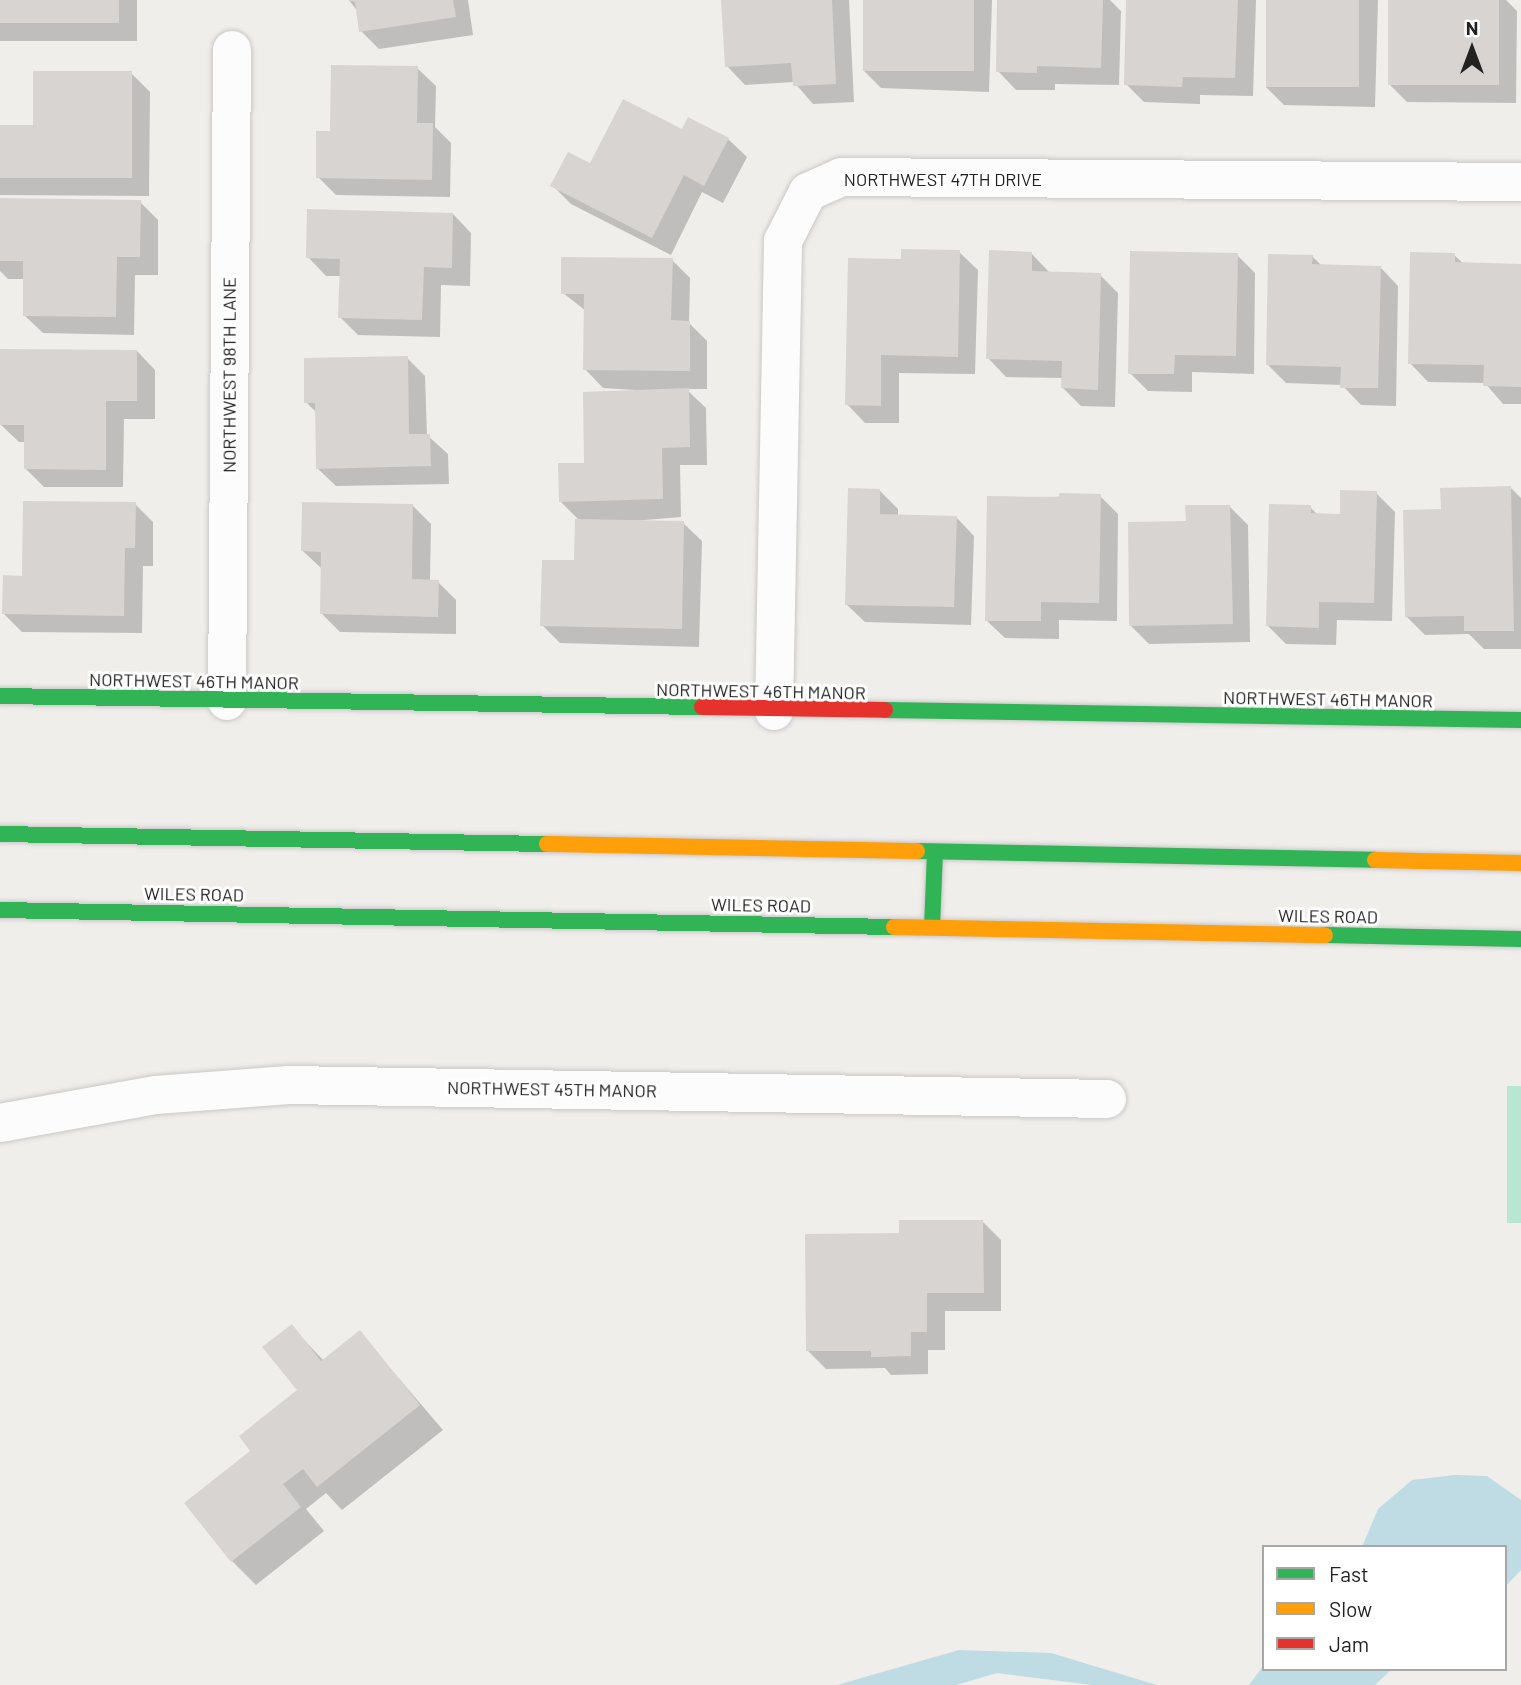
<!DOCTYPE html>
<style>
body{margin:0}
#map{position:relative;width:1521px;height:1685px;overflow:hidden;background:#f0eeeb;font-family:Barlow,sans-serif}
div>[style]{position:absolute}
[style*='--x']{left:calc(var(--x)*1px);top:calc(var(--y)*1px);width:calc(var(--w)*1px);rotate:calc(var(--a)*1deg)}
.pitch>*{inset:0;background:#b7e6d2;transform-origin:0 0}
.water>*{inset:0;background:#bfdbe3}
.shadow>*{inset:0;background:#0003;transform-origin:0 0}
.building>*{inset:0;background:#d7d4d2;transform-origin:0 0}
.roads{filter:drop-shadow(0 0 2px #c9c8c7) drop-shadow(0 0 2px #c9c8c7)}
.street>*{height:38px;margin:-19px;padding:0 19px;transform-origin:19px;border-radius:19px;background:#fdfcfc}
.fast>*{height:16px;margin:-8px;padding:0 8px;transform-origin:8px;border-radius:8px;background:#30b455}
.slow>*{height:16px;margin:-8px;padding:0 8px;transform-origin:8px;border-radius:8px;background:#ff9f0a}
.jam>*{height:16px;margin:-8px;padding:0 8px;transform-origin:8px;border-radius:8px;background:#e5322d}
span{translate:-50% -50%;white-space:nowrap;text-align:center;line-height:1.15;-webkit-text-stroke:6px #fff;paint-order:stroke}
.street-label{font-size:18px;color:#222}
.legend{position:absolute;left:1262px;top:1545px;width:245px;height:126px;box-sizing:border-box;background:#fff;border:2px solid #a7a7a7;margin:0;padding:9px 12px;list-style:none;font-size:21px;color:#222}
.legend li{display:flex;align-items:center;gap:14px;height:35px}
.legend b{width:35px;border:2px solid #a7a7a7}
.north{position:absolute;left:1437px;top:14px;width:70px;height:70px;-webkit-text-stroke:5px #fff;paint-order:stroke;rotate:0deg;font-size:19px;font-weight:700;line-height:28px;text-align:center;color:#222}
.north::after{content:'';display:block;margin:auto;width:24px;height:32px;background:#222;clip-path:polygon(50% 0,100% 100%,50% 72%,0 100%)}
</style>
<div id="map">
<div class="pitch">
<i style="left:1507px;top:1086px;width:14px;height:137px"></i>
</div>
<div class="water">
<i style="clip-path:polygon(1455px 1475px,1487px 1476px,1521px 1500px,1521px 1570px,1505px 1587px,1505px 1547px,1362px 1547px,1378px 1509px,1412px 1480px)"></i>
<i style="clip-path:polygon(959px 1650px,1051px 1653px,1157px 1685px,1092px 1685px,997px 1673px,956px 1685px,837px 1685px)"></i>
<i style="clip-path:polygon(1264px 1665px,1264px 1669px,1392px 1669px,1375px 1685px,1249px 1685px)"></i>
</div>
<div class="shadow">
<i style="left:0;top:0;width:137px;height:41px"></i>
<i style="clip-path:polygon(349px 0,468px 0,473px 35px,379px 49px,361px 31px,358px 12px)"></i>
<i style="clip-path:polygon(723px 0,849px 0,854px 102px,813px 104px,794px 82px,745px 85px,727px 66px)"></i>
<i style="clip-path:polygon(865px 0,992px 0,989px 92px,881px 88px,863px 70px)"></i>
<i style="clip-path:polygon(999px 0,1110px 0,1121px 11px,1119px 85px,1055px 84px,1055px 90px,1016px 90px,998px 71px)"></i>
<i style="clip-path:polygon(1128px 0,1256px 0,1253px 96px,1200px 95px,1200px 104px,1144px 102px,1126px 84px)"></i>
<i style="clip-path:polygon(1268px 0,1378px 0,1375px 107px,1284px 105px,1266px 87px)"></i>
<i style="clip-path:polygon(1389px 0,1506px 0,1517px 11px,1516px 103px,1407px 102px,1389px 84px)"></i>
<i style="clip-path:polygon(417px 68px,436px 86px,435px 127px,451px 143px,450px 197px,336px 195px,318px 177px,332px 133px)"></i>
<i style="clip-path:polygon(131px 73px,150px 92px,149px 196px,0 195px,0 126px,35px 127px)"></i>
<i style="clip-path:polygon(683px 131px,728px 139px,747px 157px,723px 203px,702px 192px,671px 255px,571px 204px,553px 186px,591px 165px)"></i>
<i style="clip-path:polygon(0 200px,140px 202px,158px 220px,158px 275px,135px 275px,134px 335px,43px 333px,24px 315px,25px 279px,8px 279px,0 271px)"></i>
<i style="clip-path:polygon(453px 214px,471px 233px,470px 286px,441px 285px,440px 337px,358px 335px,340px 317px,341px 276px,326px 276px,308px 257px)"></i>
<i style="clip-path:polygon(959px 252px,978px 270px,975px 374px,899px 373px,899px 423px,865px 423px,847px 404px,903px 261px)"></i>
<i style="clip-path:polygon(1031px 253px,1049px 272px,1100px 275px,1118px 293px,1115px 407px,1081px 406px,1063px 388px,1063px 378px,1006px 377px,988px 358px)"></i>
<i style="clip-path:polygon(1237px 255px,1255px 273px,1254px 374px,1192px 372px,1192px 392px,1148px 391px,1130px 373px)"></i>
<i style="clip-path:polygon(1454px 255px,1464px 264px,1521px 265px,1521px 404px,1503px 404px,1485px 383px,1428px 382px,1410px 363px)"></i>
<i style="clip-path:polygon(1312px 256px,1322px 266px,1380px 267px,1398px 286px,1396px 406px,1361px 405px,1342px 385px,1286px 383px,1268px 365px)"></i>
<i style="clip-path:polygon(672px 260px,690px 278px,689px 323px,707px 341px,707px 389px,686px 389px,706px 408px,707px 465px,680px 465px,681px 517px,621px 522px,683px 523px,702px 541px,699px 647px,560px 643px,542px 625px,576px 562px,580px 521px,561px 502px,586px 465px,651px 391px,603px 388px,585px 369px,586px 311px,563px 293px)"></i>
<i style="clip-path:polygon(137px 351px,155px 370px,155px 419px,124px 419px,123px 487px,44px 487px,25px 468px,25px 442px,19px 442px,0 424px)"></i>
<i style="clip-path:polygon(407px 358px,425px 376px,427px 435px,448px 454px,449px 484px,336px 486px,317px 468px,317px 413px,306px 402px)"></i>
<i style="clip-path:polygon(1511px 488px,1521px 498px,1521px 649px,1484px 649px,1469px 634px,1425px 635px,1407px 617px,1443px 511px)"></i>
<i style="clip-path:polygon(880px 491px,898px 509px,898px 516px,956px 517px,974px 536px,971px 625px,865px 622px,846px 604px)"></i>
<i style="clip-path:polygon(1376px 493px,1395px 512px,1392px 621px,1337px 620px,1336px 645px,1286px 644px,1268px 626px,1310px 507px,1318px 515px,1342px 516px)"></i>
<i style="clip-path:polygon(1100px 496px,1118px 514px,1117px 621px,1059px 620px,1059px 639px,1005px 638px,986px 620px,989px 498px)"></i>
<i style="clip-path:polygon(135px 504px,153px 522px,153px 566px,143px 566px,142px 633px,22px 632px,4px 614px,24px 578px)"></i>
<i style="clip-path:polygon(413px 506px,431px 524px,430px 581px,438px 582px,456px 600px,456px 634px,340px 632px,322px 614px,322px 569px,303px 551px)"></i>
<i style="clip-path:polygon(1230px 507px,1248px 525px,1250px 642px,1149px 644px,1131px 626px,1187px 523px)"></i>
<i style="clip-path:polygon(982px 1221px,1001px 1240px,1001px 1311px,945px 1311px,945px 1350px,928px 1350px,928px 1374px,891px 1375px,885px 1368px,826px 1369px,808px 1351px)"></i>
<i style="clip-path:polygon(291px 1326px,324px 1361px,360px 1333px,443px 1430px,342px 1510px,326px 1493px,306px 1509px,324px 1531px,256px 1585px,232px 1561px,253px 1451px,299px 1390px)"></i>
</div>
<div class="building">
<i style="left:0;top:0;width:119px;height:23px"></i>
<i style="clip-path:polygon(347px 0,453px 0,456px 17px,359px 32px,355px 2px)"></i>
<i style="clip-path:polygon(721px 0,832px 0,836px 84px,793px 86px,791px 63px,725px 67px)"></i>
<i style="left:863px;top:0;width:111px;height:71px"></i>
<i style="clip-path:polygon(997px 0,1103px 0,1101px 68px,1037px 66px,1037px 73px,996px 72px)"></i>
<i style="clip-path:polygon(1126px 0,1238px 0,1235px 78px,1183px 77px,1182px 87px,1124px 85px)"></i>
<i style="left:1266px;top:0;width:93px;height:87px"></i>
<i style="left:1388px;top:0;width:111px;height:85px"></i>
<i style="clip-path:polygon(331px 65px,418px 66px,417px 123px,433px 123px,432px 180px,316px 178px,316px 131px,330px 131px)"></i>
<i style="clip-path:polygon(33px 71px,132px 71px,132px 178px,0 178px,0 125px,33px 125px)"></i>
<i style="clip-path:polygon(623px 99px,682px 129px,688px 117px,729px 138px,704px 186px,684px 175px,652px 238px,550px 186px,568px 152px,590px 163px)"></i>
<i style="clip-path:polygon(0 198px,141px 200px,140px 257px,117px 257px,116px 317px,23px 316px,23px 261px,0 261px)"></i>
<i style="clip-path:polygon(307px 209px,453px 213px,452px 268px,424px 267px,422px 320px,338px 318px,340px 259px,306px 258px)"></i>
<i style="clip-path:polygon(901px 249px,960px 250px,958px 357px,881px 355px,881px 406px,845px 405px,848px 258px,901px 259px)"></i>
<i style="clip-path:polygon(989px 250px,1032px 252px,1032px 271px,1101px 273px,1098px 390px,1061px 388px,1062px 361px,986px 359px)"></i>
<i style="clip-path:polygon(1130px 251px,1238px 253px,1236px 356px,1175px 355px,1174px 374px,1128px 374px)"></i>
<i style="clip-path:polygon(1410px 252px,1455px 253px,1455px 262px,1521px 264px,1521px 387px,1483px 386px,1484px 365px,1408px 364px)"></i>
<i style="clip-path:polygon(1268px 254px,1313px 255px,1312px 264px,1381px 266px,1378px 388px,1340px 388px,1341px 367px,1266px 365px)"></i>
<i style="clip-path:polygon(561px 257px,673px 258px,671px 320px,690px 321px,690px 371px,583px 370px,584px 294px,561px 294px)"></i>
<i style="clip-path:polygon(0 349px,137px 350px,137px 401px,106px 401px,106px 470px,24px 469px,24px 425px,0 425px)"></i>
<i style="clip-path:polygon(408px 356px,409px 434px,430px 434px,431px 466px,316px 469px,315px 403px,304px 403px,304px 358px)"></i>
<i style="clip-path:polygon(689px 388px,690px 447px,662px 448px,663px 499px,559px 502px,558px 463px,584px 463px,583px 392px)"></i>
<i style="clip-path:polygon(1511px 486px,1514px 631px,1464px 631px,1464px 616px,1405px 617px,1403px 510px,1441px 509px,1440px 488px)"></i>
<i style="clip-path:polygon(848px 488px,880px 489px,880px 514px,957px 516px,954px 607px,845px 605px)"></i>
<i style="clip-path:polygon(1340px 490px,1377px 491px,1374px 603px,1319px 602px,1319px 628px,1266px 626px,1269px 504px,1311px 505px,1311px 513px,1340px 514px)"></i>
<i style="clip-path:polygon(1059px 493px,1101px 494px,1099px 603px,1041px 602px,1041px 621px,985px 621px,987px 496px,1059px 497px)"></i>
<i style="clip-path:polygon(23px 501px,136px 502px,135px 548px,125px 548px,124px 616px,2px 614px,3px 575px,22px 576px)"></i>
<i style="clip-path:polygon(302px 502px,413px 504px,412px 579px,439px 580px,438px 617px,320px 614px,321px 552px,301px 551px)"></i>
<i style="clip-path:polygon(1185px 505px,1230px 505px,1233px 624px,1129px 626px,1128px 522px,1186px 521px)"></i>
<i style="clip-path:polygon(575px 519px,684px 521px,682px 629px,540px 626px,542px 560px,574px 560px)"></i>
<i style="clip-path:polygon(899px 1220px,983px 1220px,984px 1293px,927px 1293px,927px 1332px,911px 1332px,911px 1356px,871px 1357px,871px 1351px,806px 1351px,805px 1234px,899px 1233px)"></i>
<i style="clip-path:polygon(292px 1324px,321px 1361px,360px 1330px,420px 1405px,317px 1487px,303px 1469px,283px 1484px,301px 1507px,231px 1562px,184px 1503px,250px 1451px,239px 1436px,297px 1390px,262px 1347px)"></i>
</div>
<div class="roads">
<div class="street">
<i style="--x:227;--y:701;--w:651;--a:-89.56"></i>
<i style="--x:774;--y:711;--w:470;--a:-88.9"></i>
<i style="--x:783;--y:241;--w:55;--a:-63"></i>
<i style="--x:808;--y:192;--w:37;--a:-24"></i>
<i style="--x:842;--y:177;--w:679;--a:0.42"></i>
<i style="--x:0;--y:1123;--w:158;--a:-10.2"></i>
<i style="--x:156;--y:1095;--w:133;--a:-4.3"></i>
<i style="--x:289;--y:1085;--w:818;--a:0.98"></i>
</div>
<div class="fast">
<i style="--x:0;--y:696;--w:702;--a:0.9"></i>
<i style="--x:885;--y:710;--w:636;--a:0.9"></i>
<i style="--x:0;--y:834;--w:547;--a:1.05"></i>
<i style="--x:917;--y:851;--w:458;--a:1.1"></i>
<i style="--x:0;--y:910;--w:894;--a:1.09"></i>
<i style="--x:932;--y:927;--w:75;--a:-87.7"></i>
<i style="--x:1325;--y:935;--w:196;--a:1.2"></i>
</div>
<div class="slow">
<i style="--x:547;--y:844;--w:370;--a:1.1"></i>
<i style="--x:1375;--y:860;--w:146;--a:1.2"></i>
<i style="--x:894;--y:927;--w:431;--a:1.1"></i>
</div>
<div class="jam">
<i style="--x:702;--y:707;--w:183;--a:0.9"></i>
</div>
</div>
<div class="street-label">
<span style="left:943px;top:179px">NORTHWEST 47TH DRIVE</span>
<span style="left:229px;top:375px;rotate:-90deg">NORTHWEST 98TH LANE</span>
<span style="left:194px;top:681px;rotate:1deg">NORTHWEST 46TH MANOR</span>
<span style="left:761px;top:691px;rotate:1deg">NORTHWEST 46TH MANOR</span>
<span style="left:1328px;top:699px;rotate:1deg">NORTHWEST 46TH MANOR</span>
<span style="left:194px;top:894px;rotate:1deg">WILES ROAD</span>
<span style="left:761px;top:905px;rotate:1deg">WILES ROAD</span>
<span style="left:1328px;top:916px;rotate:1deg">WILES ROAD</span>
<span style="left:552px;top:1089px;rotate:1deg">NORTHWEST 45TH MANOR</span>
</div>
<ul class="legend">
<li><b style="height:9px;background:#30b455"></b>Fast</li>
<li><b style="height:9px;background:#ff9f0a"></b>Slow</li>
<li><b style="height:9px;background:#e5322d"></b>Jam</li>
</ul>
<div class="north">N</div>
</div>
